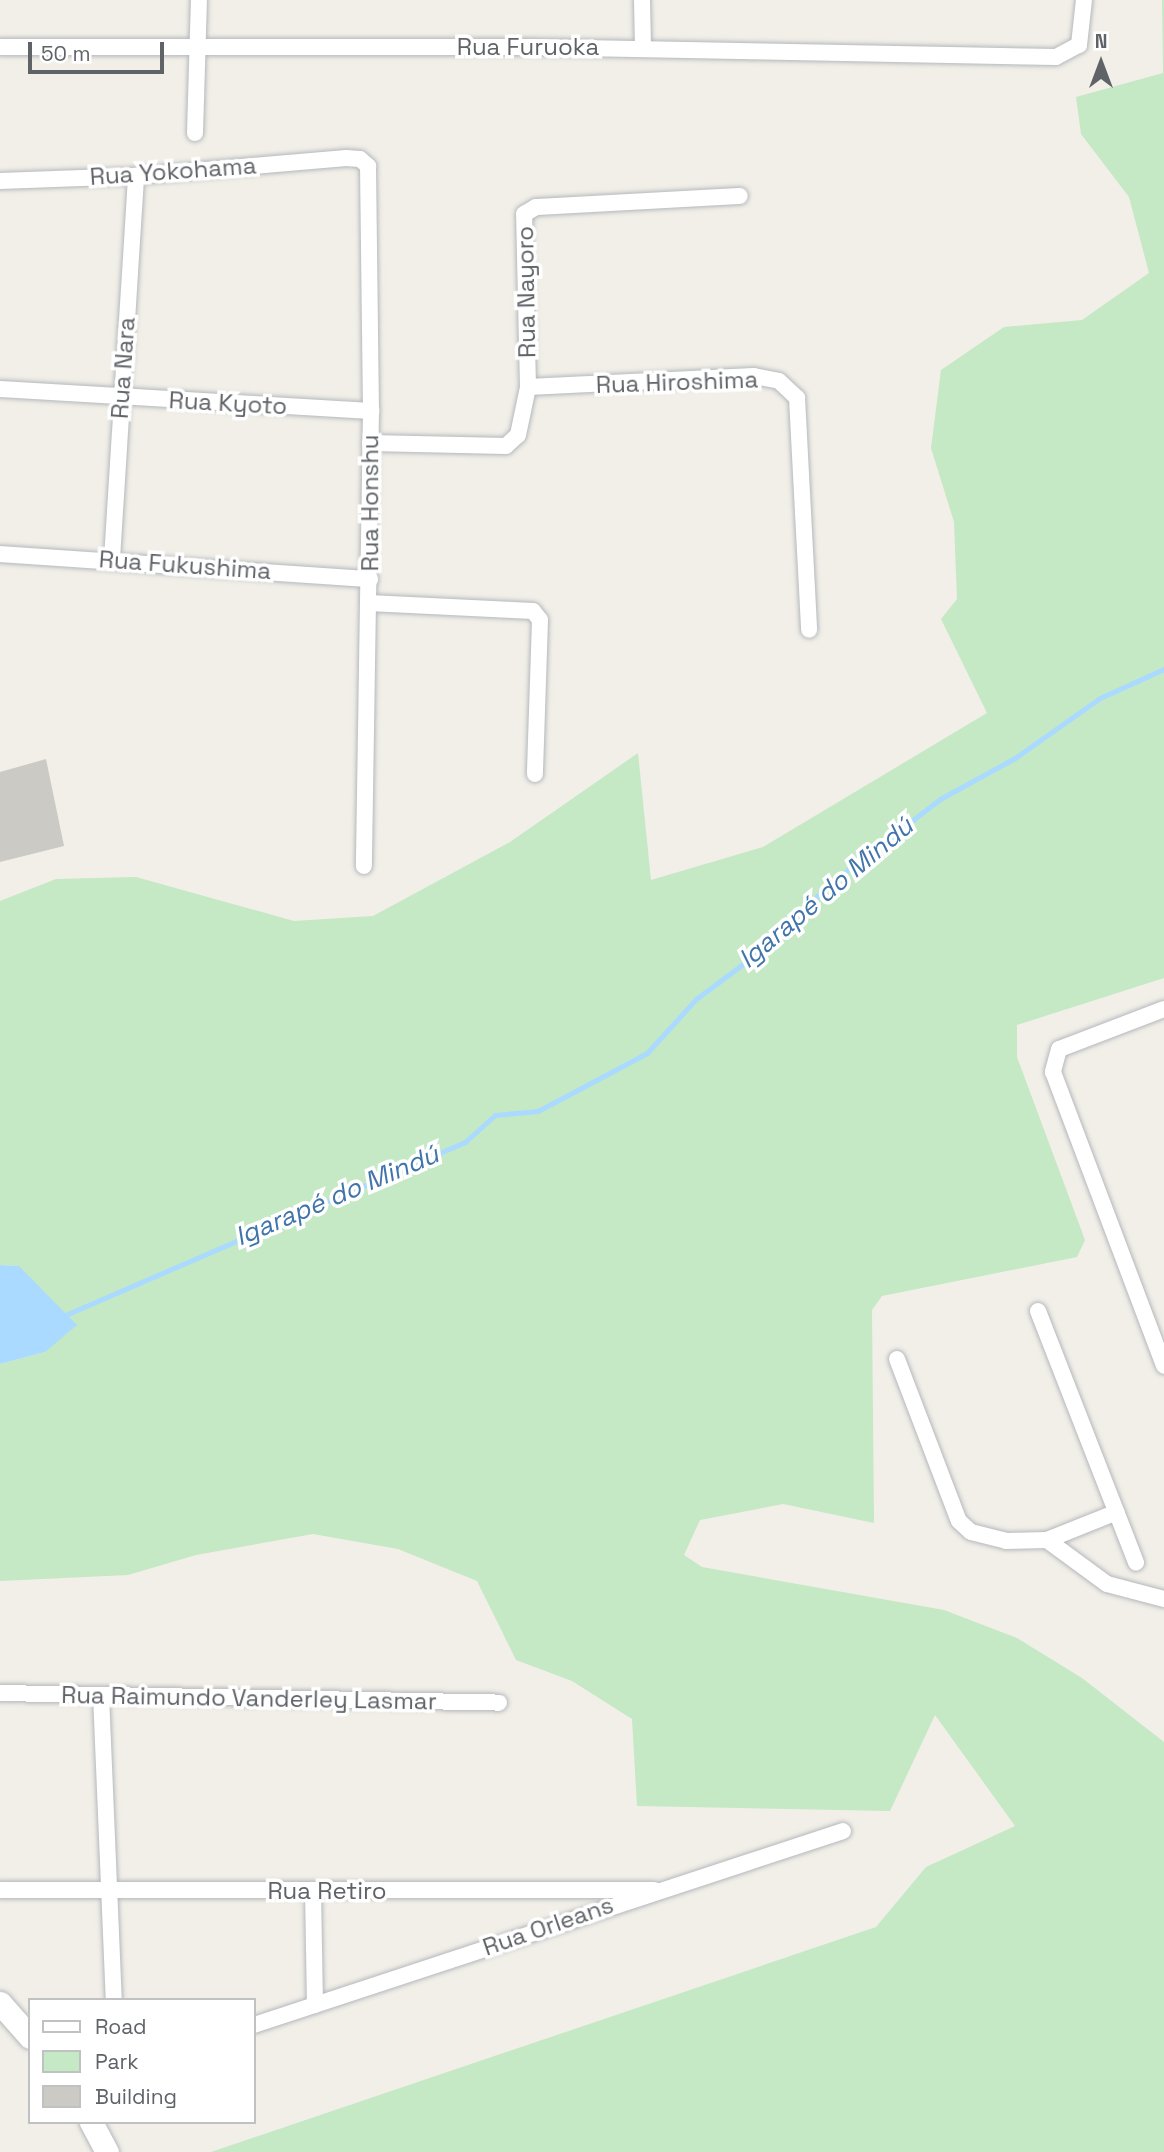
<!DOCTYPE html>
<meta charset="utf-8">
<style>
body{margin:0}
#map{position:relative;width:1164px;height:2152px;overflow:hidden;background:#f1efe8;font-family:"Space Grotesk",sans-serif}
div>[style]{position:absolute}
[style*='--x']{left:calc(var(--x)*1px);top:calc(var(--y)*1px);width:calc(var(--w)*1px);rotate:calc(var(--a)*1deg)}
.green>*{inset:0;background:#c5e8c5}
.water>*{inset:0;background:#aadaff}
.stream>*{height:5px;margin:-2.5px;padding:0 2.5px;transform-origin:2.5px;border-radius:2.5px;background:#aadaff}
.building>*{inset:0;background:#cccac5}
.roads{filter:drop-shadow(0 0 2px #b5b8bc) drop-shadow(0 0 2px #b5b8bc)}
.minor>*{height:16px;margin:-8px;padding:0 8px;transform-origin:8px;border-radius:8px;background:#fff}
.secondary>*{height:23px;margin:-11.5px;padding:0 11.5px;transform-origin:11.5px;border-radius:11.5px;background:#fff}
span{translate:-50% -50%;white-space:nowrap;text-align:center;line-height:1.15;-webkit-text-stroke:7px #fff;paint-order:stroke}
.street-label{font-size:24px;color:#5f6368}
.water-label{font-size:26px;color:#4174aa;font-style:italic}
.legend{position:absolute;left:28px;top:1998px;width:228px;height:126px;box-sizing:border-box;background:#fff;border:2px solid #bfc1c3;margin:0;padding:9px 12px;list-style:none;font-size:21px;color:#5f6368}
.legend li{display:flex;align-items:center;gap:14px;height:35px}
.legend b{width:35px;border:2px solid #bfc1c3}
.north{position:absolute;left:1066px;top:28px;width:70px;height:70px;-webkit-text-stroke:5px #fff;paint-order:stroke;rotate:0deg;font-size:19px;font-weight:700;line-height:28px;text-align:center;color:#5f6368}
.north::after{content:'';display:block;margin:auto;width:24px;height:32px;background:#5f6368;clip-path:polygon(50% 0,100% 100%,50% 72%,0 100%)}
.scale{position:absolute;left:28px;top:42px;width:136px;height:32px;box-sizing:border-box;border:4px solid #5f6368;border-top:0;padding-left:9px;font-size:21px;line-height:24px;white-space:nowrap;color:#5f6368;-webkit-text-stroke:5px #fff;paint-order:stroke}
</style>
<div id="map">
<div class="green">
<i style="clip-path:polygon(1162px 0,1164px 0,1164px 978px,1017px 1025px,1017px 1057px,1085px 1240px,1077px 1257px,882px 1296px,872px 1310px,874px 1523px,783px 1504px,700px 1520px,684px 1555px,702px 1567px,944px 1610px,1017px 1638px,1082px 1678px,1164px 1742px,1164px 2152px,211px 2152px,876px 1927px,926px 1867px,1015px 1826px,935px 1715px,890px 1811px,637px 1806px,632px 1719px,572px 1681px,516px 1660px,477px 1581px,398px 1549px,313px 1534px,196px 1555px,128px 1575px,0 1581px,0 1364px,45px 1352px,19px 1266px,0 1265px,0 901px,56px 879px,136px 877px,294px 921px,373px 916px,510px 842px,638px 753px,651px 880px,763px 847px,987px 713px,941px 619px,957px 599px,954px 522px,931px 448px,941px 370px,1004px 327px,1082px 320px,1149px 273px,1129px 197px,1081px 134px,1076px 97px,1163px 73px)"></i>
</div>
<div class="water">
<i style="clip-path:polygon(0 1265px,19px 1266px,77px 1325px,45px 1352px,0 1364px)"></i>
</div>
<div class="stream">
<i style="--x:63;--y:1316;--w:438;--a:-23.4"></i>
<i style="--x:465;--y:1142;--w:40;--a:-42"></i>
<i style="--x:495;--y:1115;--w:43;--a:-5.3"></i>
<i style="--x:538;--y:1111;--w:123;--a:-28"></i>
<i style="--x:647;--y:1053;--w:73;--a:-47.8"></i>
<i style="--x:696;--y:999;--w:124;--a:-36.8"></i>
<i style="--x:795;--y:925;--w:44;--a:-52.4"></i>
<i style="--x:822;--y:890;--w:149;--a:-37.6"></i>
<i style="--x:940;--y:799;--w:85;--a:-28.7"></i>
<i style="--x:1015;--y:758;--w:104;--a:-35.2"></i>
<i style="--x:1100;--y:698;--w:70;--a:-24.4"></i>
</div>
<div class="building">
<i style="clip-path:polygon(46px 759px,64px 846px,0 862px,0 772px)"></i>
</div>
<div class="roads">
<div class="minor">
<i style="--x:642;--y:0;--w:48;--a:88.8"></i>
<i style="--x:0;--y:47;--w:529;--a:0"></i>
<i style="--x:529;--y:47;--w:527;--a:1.09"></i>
<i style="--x:1056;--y:57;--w:26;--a:-28"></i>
<i style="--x:1079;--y:45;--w:45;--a:-83.7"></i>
<i style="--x:195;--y:133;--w:133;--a:-88.3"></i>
<i style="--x:0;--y:181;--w:136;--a:-2.1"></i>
<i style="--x:136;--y:176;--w:211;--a:-4.9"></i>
<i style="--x:346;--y:158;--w:14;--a:4"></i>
<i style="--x:360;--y:159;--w:11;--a:41"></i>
<i style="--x:368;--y:166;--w:245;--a:89.3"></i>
<i style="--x:371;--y:411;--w:455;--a:90.9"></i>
<i style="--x:528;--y:387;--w:226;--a:-2.8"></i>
<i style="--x:754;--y:376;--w:25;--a:11"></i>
<i style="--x:779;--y:381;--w:25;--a:43"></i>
<i style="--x:797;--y:398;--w:232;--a:87"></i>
<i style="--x:0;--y:389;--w:372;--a:3.4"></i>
<i style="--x:370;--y:443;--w:136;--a:1.3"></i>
<i style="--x:506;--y:446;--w:16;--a:-43"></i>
<i style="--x:518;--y:435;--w:49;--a:-78.2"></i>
<i style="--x:528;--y:387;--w:173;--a:-91.3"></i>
<i style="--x:524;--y:214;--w:14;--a:-30"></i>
<i style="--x:536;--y:207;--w:204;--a:-3.1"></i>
<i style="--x:0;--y:554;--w:371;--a:3.9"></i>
<i style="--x:112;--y:559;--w:384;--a:-86.4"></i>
<i style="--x:369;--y:603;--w:164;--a:2.8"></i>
<i style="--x:533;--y:611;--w:11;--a:52"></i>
<i style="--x:540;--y:620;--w:154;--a:91.9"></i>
<i style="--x:1164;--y:1009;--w:112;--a:159.1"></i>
<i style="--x:1059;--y:1049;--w:24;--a:105"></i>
<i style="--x:1053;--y:1072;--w:314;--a:69.3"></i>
<i style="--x:1038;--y:1311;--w:270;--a:68.7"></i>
<i style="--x:897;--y:1359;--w:173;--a:69.1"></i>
<i style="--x:959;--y:1521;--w:16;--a:43"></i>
<i style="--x:971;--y:1532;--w:36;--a:14"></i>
<i style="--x:1006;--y:1541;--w:41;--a:-1.4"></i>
<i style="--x:1047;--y:1540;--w:75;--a:-21.8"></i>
<i style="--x:1047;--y:1540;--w:74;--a:36.3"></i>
<i style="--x:1107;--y:1584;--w:59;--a:14.7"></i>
<i style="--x:0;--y:1693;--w:499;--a:1.1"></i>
<i style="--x:101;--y:1695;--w:305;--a:87.6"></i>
<i style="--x:0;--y:1890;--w:654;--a:0"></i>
<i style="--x:313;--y:1891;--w:114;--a:89"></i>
<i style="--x:254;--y:2025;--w:620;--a:-18.23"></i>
</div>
<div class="secondary">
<i style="--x:0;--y:2003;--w:45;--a:48.6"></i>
<i style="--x:91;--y:2122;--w:34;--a:62"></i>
</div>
</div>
<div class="street-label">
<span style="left:528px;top:47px">Rua Furuoka</span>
<span style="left:173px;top:171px;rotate:-4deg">Rua Yokohama</span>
<span style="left:526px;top:292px;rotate:-91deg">Rua Nayoro</span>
<span style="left:123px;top:368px;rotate:-86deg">Rua Nara</span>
<span style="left:677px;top:382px;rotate:-2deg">Rua Hiroshima</span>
<span style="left:228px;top:403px;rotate:3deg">Rua Kyoto</span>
<span style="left:370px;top:503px;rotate:-90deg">Rua Honshu</span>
<span style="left:185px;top:565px;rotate:4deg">Rua Fukushima</span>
<span style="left:249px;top:1698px;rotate:1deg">Rua Raimundo Vanderley Lasmar</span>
<span style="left:327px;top:1891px">Rua Retiro</span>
<span style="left:548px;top:1926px;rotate:-19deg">Rua Orleans</span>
</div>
<div class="water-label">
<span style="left:826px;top:893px;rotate:-40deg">Igarapé do Mindú</span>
<span style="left:337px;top:1196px;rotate:-23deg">Igarapé do Mindú</span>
</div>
<ul class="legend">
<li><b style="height:9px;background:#fff"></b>Road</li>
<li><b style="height:19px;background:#c5e8c5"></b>Park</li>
<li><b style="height:19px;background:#cccac5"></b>Building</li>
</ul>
<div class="north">N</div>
<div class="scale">50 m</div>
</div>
